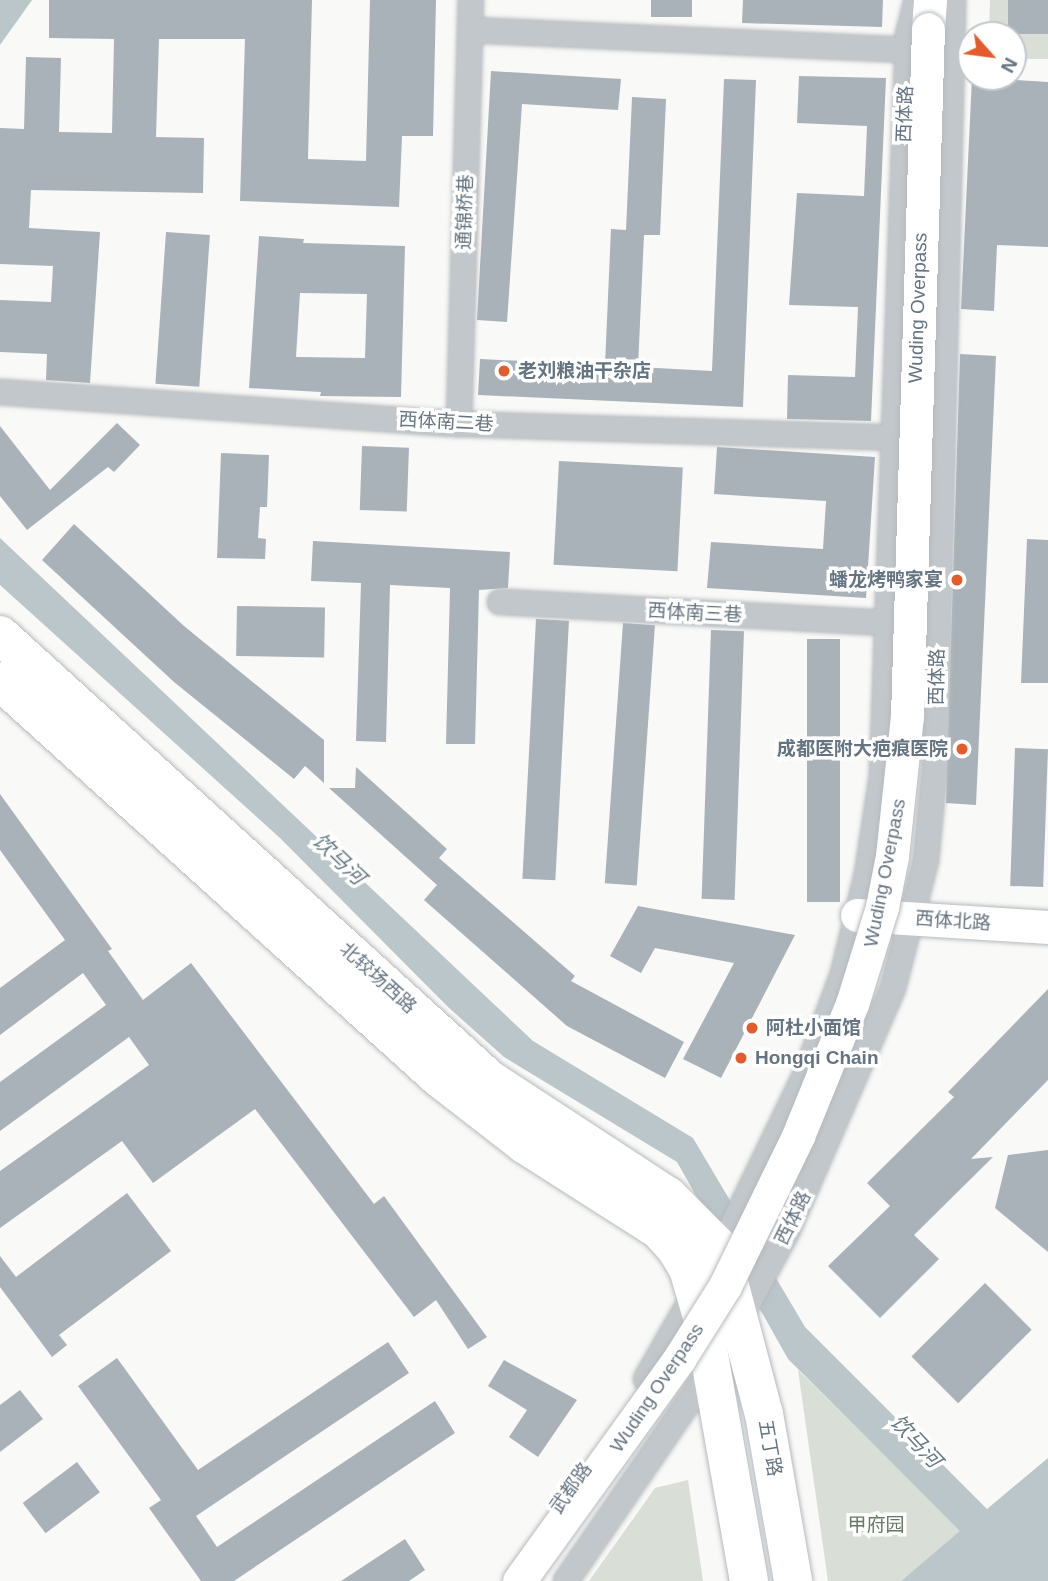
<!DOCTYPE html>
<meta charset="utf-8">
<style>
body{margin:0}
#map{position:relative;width:1048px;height:1581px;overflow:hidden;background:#f9f9f7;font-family:Arial,"Noto Sans SC",sans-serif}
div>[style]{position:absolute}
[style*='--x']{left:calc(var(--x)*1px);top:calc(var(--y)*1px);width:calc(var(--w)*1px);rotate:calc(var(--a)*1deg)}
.green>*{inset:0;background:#d9ded6}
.water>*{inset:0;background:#bbc6cb}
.building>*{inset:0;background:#a9b2b8;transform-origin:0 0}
.roads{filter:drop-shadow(0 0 2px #b5babf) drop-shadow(0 0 2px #b5babf)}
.street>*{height:24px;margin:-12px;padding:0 12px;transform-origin:12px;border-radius:12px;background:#c2c7cb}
.secondary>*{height:33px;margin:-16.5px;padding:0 16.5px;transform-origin:16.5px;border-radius:16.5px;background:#fff}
.primary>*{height:38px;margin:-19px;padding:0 19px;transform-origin:19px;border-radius:19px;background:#fff}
.bridges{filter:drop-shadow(0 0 2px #b5babf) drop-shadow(0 0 2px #b5babf)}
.secondary-bridge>*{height:33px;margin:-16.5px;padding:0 16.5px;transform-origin:16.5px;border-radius:16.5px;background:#fff}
.dots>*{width:19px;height:19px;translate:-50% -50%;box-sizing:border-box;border:4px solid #fff;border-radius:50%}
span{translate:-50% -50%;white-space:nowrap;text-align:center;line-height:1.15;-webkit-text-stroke:7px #fff;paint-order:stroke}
.street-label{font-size:19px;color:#647482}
.poi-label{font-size:19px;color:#647482;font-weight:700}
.left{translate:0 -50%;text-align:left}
.right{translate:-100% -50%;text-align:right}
.park-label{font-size:19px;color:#667a63}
.water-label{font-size:21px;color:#647a83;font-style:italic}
.north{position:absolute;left:957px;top:21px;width:70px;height:70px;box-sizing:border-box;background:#fff;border:2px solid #c1c7cd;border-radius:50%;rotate:118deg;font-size:19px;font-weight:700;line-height:28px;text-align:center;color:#647482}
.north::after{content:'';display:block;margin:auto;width:24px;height:32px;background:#e45b2c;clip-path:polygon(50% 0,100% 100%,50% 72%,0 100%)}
</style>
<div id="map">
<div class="green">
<i style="clip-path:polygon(990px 0,1048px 0,1048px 59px,1013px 59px,1013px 35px,989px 35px)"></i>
<i style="clip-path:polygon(798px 1370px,961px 1531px,901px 1581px,828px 1581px)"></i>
<i style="clip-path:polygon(688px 1480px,703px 1581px,589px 1581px,655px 1488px)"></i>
</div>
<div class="water">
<i style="clip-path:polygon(0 0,32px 0,0 45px)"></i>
<i style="clip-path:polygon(0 538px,533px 1041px,693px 1138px,805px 1327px,987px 1509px,1048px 1458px,1048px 1581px,901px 1581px,960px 1531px,788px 1359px,677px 1162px,504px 1057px,448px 1007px,280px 838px,0 585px)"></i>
</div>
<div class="building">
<i style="clip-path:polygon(49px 0,312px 0,308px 159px,366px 161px,370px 0,436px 0,433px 136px,402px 136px,399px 207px,240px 201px,245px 39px,159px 39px,156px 137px,204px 138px,203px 193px,31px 190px,29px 228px,100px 232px,90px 383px,46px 380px,47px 354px,0 352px,0 300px,51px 302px,53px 266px,0 264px,0 128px,24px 129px,26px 57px,61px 58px,59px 132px,112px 133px,114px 39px,49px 38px)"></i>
<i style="left:651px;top:0;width:41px;height:17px"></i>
<i style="clip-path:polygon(743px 0,883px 0,882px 27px,742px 23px)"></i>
<i style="left:1008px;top:0;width:40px;height:34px"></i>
<i style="clip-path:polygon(491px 71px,621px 79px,618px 110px,522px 104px,507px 322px,477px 320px)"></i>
<i style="clip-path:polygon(799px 76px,886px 78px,871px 421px,787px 419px,788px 375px,855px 377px,858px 307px,789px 305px,797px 193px,864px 196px,867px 126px,797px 123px)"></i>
<i style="clip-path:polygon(972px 77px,1048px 82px,1048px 247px,997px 245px,994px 311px,961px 309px)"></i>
<i style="clip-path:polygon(724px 79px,756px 80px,743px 407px,478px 395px,480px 359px,605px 365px,611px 229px,626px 230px,632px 97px,666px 99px,660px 235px,644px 235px,638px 367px,712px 371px)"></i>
<i style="left:166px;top:232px;width:44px;height:152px;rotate:4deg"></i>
<i style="clip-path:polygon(evenodd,259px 236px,304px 239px,303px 243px,405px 246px,401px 397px,320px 396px,321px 392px,249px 388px,259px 236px,300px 293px,367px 294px,365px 358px,296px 357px,300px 293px)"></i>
<i style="clip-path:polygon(960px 354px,996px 356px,976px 805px,946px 803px)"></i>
<i style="clip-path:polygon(117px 423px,140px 445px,114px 472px,108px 467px,27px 530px,0 496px,0 426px,50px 490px)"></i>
<i style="left:362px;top:446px;width:47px;height:64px;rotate:2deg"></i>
<i style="clip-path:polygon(717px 447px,875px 457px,866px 598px,707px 588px,711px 542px,823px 549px,826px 501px,714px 494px)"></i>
<i style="clip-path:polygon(221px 453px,269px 455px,267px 507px,260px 507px,258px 538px,266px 539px,265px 559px,217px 558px)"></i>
<i style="left:559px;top:461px;width:124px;height:104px;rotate:3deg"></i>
<i style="clip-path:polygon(74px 524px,184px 626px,324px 740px,324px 783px,305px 766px,294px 779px,174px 682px,42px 560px)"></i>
<i style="clip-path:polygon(1027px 539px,1048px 540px,1048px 683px,1021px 683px)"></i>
<i style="clip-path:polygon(313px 541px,510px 552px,508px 588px,479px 590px,475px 744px,446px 744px,450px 588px,390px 585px,386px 742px,356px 741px,361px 583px,311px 581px)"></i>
<i style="left:237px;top:606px;width:88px;height:50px;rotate:1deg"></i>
<i style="left:536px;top:619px;width:33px;height:260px;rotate:3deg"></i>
<i style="left:623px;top:623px;width:32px;height:261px;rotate:4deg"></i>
<i style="left:711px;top:630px;width:33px;height:269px;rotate:2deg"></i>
<i style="left:807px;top:639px;width:33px;height:263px"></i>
<i style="left:1015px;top:748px;width:33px;height:138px;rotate:2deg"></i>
<i style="clip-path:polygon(356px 767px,447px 849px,439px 858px,575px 976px,571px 981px,684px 1042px,665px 1078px,567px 1026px,424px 900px,437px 885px,329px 788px,355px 788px)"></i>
<i style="clip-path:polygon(0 794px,112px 949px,108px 951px,143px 1000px,191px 963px,374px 1204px,384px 1196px,487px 1337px,468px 1349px,436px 1300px,414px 1317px,255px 1109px,153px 1183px,122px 1141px,0 1228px,0 1171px,149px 1065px,129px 1037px,0 1131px,0 1082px,106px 1005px,83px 973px,0 1035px,0 988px,65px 940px,0 850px)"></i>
<i style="clip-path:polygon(638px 906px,795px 935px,721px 1078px,683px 1059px,734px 963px,655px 948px,641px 973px,610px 956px)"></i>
<i style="clip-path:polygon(1048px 989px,1048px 1080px,971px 1159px,993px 1157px,914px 1235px,939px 1259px,880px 1318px,828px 1266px,890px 1206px,867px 1183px,954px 1097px,948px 1092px)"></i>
<i style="clip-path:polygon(1048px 1150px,1048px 1252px,995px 1208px,1008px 1155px)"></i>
<i style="clip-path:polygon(127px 1193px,171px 1251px,59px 1335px,67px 1345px,52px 1357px,0 1287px,0 1256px,16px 1277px)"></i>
<i style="left:985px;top:1283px;width:66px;height:104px;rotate:45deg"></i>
<i style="clip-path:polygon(388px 1342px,409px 1373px,196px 1516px,217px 1547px,435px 1401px,455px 1433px,234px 1581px,201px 1581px,149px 1508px,161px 1500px,78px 1386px,117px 1358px,198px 1470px)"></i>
<i style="clip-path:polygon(504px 1360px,577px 1400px,538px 1457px,509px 1437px,527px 1410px,488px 1386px)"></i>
<i style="clip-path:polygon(20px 1390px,43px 1419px,0 1452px,0 1405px)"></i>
<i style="left:77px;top:1462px;width:38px;height:68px;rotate:53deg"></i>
<i style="clip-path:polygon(405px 1539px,425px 1570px,409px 1581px,341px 1581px)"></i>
</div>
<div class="roads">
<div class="street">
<i style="--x:470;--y:30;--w:438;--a:2.6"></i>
<i style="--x:0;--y:392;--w:460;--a:4"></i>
<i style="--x:459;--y:424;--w:434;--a:1.8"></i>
<i style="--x:459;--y:424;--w:424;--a:-88.4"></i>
<i style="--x:500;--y:602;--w:391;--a:3.1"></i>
<i style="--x:737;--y:1324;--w:105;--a:-61.5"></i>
<i style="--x:787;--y:1232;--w:266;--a:-66.5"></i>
<i style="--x:893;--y:988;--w:132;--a:-75.5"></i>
<i style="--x:926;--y:860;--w:94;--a:-84.5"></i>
<i style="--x:935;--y:766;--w:766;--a:-88.65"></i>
<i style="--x:646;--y:1379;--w:163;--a:-60.3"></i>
<i style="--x:727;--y:1237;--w:179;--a:-64.2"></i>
<i style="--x:805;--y:1076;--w:109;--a:-69.6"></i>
<i style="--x:843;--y:974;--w:103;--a:-76.5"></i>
<i style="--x:867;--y:874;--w:99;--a:-81.3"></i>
<i style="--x:882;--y:776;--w:741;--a:-87.99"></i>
<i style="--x:908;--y:35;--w:36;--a:-76"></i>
<i style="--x:566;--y:1581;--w:262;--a:-55.6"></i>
</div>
<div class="secondary">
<i style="--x:928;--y:29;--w:29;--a:-86"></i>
<i style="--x:857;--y:915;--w:191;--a:3.6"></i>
</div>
<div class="primary">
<i style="--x:0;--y:635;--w:660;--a:42.24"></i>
<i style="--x:489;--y:1079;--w:214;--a:33.2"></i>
<i style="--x:668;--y:1196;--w:74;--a:45"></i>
<i style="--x:720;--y:1248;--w:172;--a:75.2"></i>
<i style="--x:764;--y:1414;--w:169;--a:80.1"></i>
<i style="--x:0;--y:681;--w:592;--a:42.12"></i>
<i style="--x:439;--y:1078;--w:108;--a:37.8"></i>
<i style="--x:524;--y:1144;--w:160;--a:32.5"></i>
<i style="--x:659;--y:1230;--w:25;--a:48"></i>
<i style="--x:676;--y:1249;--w:23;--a:59"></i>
<i style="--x:688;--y:1269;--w:53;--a:73.6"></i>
<i style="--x:703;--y:1320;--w:265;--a:80"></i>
</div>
</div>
<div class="bridges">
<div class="secondary-bridge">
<i style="--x:519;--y:1581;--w:274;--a:-54.2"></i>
<i style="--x:679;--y:1359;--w:86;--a:-57.8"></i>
<i style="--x:725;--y:1286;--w:167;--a:-64"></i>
<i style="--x:798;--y:1136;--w:143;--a:-67.8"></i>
<i style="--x:852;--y:1004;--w:102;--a:-72.8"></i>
<i style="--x:882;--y:907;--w:52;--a:-78.9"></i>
<i style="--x:892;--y:856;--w:141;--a:-83.9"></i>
<i style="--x:907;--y:716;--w:687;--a:-88.25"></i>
</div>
</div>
<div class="dots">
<i style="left:504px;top:371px;background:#e45b2c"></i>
<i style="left:957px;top:580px;background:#e45b2c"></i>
<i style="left:962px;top:749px;background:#e45b2c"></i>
<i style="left:752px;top:1028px;background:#e45b2c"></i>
<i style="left:741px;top:1058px;background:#e45b2c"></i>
</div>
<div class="street-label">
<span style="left:905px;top:114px;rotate:-88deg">西体路</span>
<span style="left:465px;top:212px;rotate:-88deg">通锦桥巷</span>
<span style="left:918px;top:308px;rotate:-88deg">Wuding Overpass</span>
<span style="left:446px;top:422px;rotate:3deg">西体南二巷</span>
<span style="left:695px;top:613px;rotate:3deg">西体南三巷</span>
<span style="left:937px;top:677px;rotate:-89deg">西体路</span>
<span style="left:885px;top:873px;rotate:-79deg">Wuding Overpass</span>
<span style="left:953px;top:921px;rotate:4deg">西体北路</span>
<span style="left:378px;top:978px;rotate:42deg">北较场西路</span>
<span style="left:793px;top:1218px;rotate:-64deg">西体路</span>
<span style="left:657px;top:1388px;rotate:-56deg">Wuding Overpass</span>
<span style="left:770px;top:1448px;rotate:80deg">五丁路</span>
<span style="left:571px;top:1488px;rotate:-54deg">武都路</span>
</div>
<div class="poi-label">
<span class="left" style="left:518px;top:371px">老刘粮油干杂店</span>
<span class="right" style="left:943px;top:580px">蟠龙烤鸭家宴</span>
<span class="right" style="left:948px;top:749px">成都医附大疤痕医院</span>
<span class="left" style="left:766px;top:1028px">阿杜小面馆</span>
<span class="left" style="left:755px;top:1058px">Hongqi Chain</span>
</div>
<div class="park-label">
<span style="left:876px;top:1525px">甲府园</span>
</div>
<div class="water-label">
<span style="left:339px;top:859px;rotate:44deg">饮马河</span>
<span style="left:916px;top:1441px;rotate:47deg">饮马河</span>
</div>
<div class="north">N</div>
</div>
